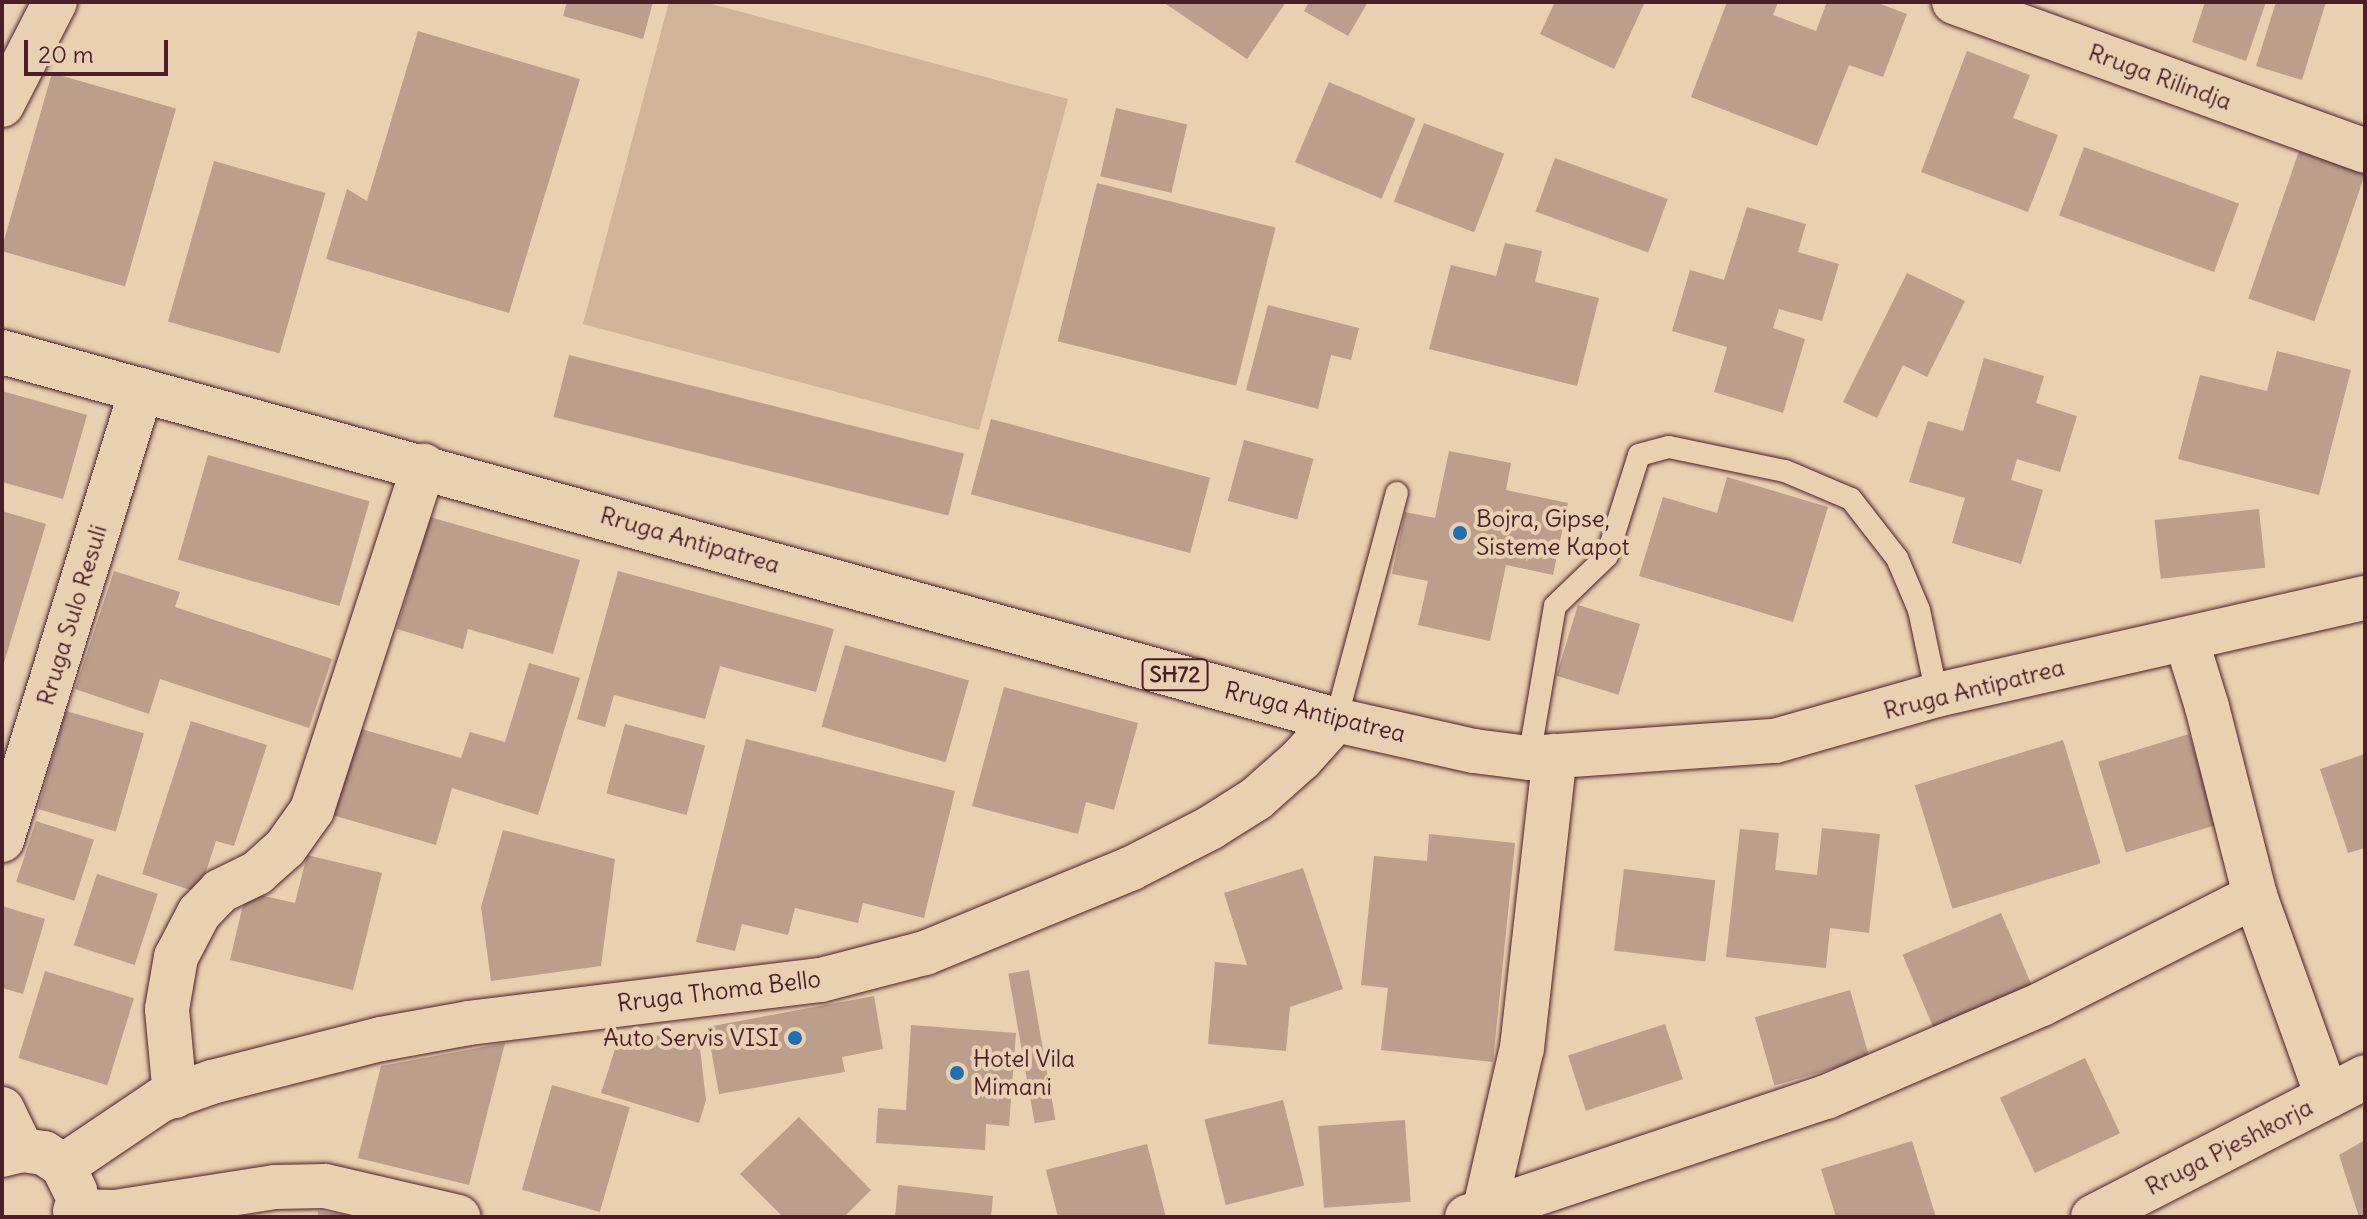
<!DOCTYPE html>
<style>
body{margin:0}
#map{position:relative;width:2367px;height:1219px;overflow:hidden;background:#e8d0b0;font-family:Delius,sans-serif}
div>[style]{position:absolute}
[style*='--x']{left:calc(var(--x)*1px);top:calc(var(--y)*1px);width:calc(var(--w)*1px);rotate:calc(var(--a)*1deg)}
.green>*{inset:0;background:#cfb49a}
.building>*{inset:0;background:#bb9f8b;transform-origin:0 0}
.roads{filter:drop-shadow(0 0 2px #4a1f2b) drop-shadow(0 0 2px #4a1f2b)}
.service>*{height:22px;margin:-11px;padding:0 11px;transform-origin:11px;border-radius:11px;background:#e8d0b0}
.minor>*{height:44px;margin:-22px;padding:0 22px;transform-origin:22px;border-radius:22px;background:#e8d0b0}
.tertiary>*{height:44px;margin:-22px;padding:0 22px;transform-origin:22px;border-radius:22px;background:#e8d0b0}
.primary>*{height:44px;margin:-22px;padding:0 22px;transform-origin:22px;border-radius:22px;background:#e8d0b0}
.dots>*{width:22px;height:22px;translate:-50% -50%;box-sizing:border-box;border:4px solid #e8d0b0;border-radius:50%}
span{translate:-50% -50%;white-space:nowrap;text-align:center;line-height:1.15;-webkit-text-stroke:8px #e8d0b0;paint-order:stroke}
.shield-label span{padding:2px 6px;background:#e8d0b0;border:2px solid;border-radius:6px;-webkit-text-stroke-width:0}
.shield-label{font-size:22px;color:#4a1f2b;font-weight:700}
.street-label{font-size:24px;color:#4a1f2b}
.poi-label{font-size:24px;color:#4a1f2b}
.left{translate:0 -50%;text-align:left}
.right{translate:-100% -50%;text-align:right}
.frame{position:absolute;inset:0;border:4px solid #4a1f2b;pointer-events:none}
.scale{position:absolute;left:24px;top:40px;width:144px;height:36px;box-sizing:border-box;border:4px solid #4a1f2b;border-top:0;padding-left:10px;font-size:24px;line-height:28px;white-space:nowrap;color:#4a1f2b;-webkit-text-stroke:6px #e8d0b0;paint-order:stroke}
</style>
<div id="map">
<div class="green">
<i style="clip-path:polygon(669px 2px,704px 2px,1068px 99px,979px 430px,583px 324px)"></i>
</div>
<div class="building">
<i style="clip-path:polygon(567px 2px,653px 2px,643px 39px,563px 16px)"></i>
<i style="clip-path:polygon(1163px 2px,1286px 2px,1247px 59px)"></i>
<i style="clip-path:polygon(1309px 2px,1368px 2px,1348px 36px,1304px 11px)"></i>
<i style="clip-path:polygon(1555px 2px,1645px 2px,1614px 69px,1540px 34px)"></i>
<i style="clip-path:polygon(1727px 2px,1778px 2px,1773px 15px,1816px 31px,1827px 2px,1875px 2px,1907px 14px,1883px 77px,1849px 65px,1817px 146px,1691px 97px)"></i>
<i style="clip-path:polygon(2205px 2px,2266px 2px,2246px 61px,2192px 42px)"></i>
<i style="clip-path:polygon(2276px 2px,2326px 2px,2302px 80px,2256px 66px)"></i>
<i style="clip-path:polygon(418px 31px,580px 79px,509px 313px,326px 259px,347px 189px,367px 201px)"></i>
<i style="clip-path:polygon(1967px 51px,2030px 75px,2013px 118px,2058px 135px,2028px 212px,1921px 172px)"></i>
<i style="left:52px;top:73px;width:129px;height:185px;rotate:16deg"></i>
<i style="left:1329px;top:82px;width:94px;height:87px;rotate:23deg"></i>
<i style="left:1116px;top:108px;width:73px;height:70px;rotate:13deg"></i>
<i style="left:1424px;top:123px;width:86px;height:84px;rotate:21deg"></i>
<i style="left:2084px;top:147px;width:165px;height:73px;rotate:20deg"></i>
<i style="left:2299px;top:151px;width:70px;height:156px;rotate:19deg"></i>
<i style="left:1555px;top:158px;width:120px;height:57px;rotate:20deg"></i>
<i style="left:214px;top:161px;width:116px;height:167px;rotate:16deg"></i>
<i style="left:1097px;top:183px;width:184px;height:163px;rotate:14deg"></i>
<i style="clip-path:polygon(1747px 207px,1806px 224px,1798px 252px,1839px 264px,1822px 321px,1779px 309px,1773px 328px,1805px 339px,1783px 413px,1714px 392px,1727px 347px,1672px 331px,1690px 270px,1724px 280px)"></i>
<i style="clip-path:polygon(1505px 243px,1542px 251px,1535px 282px,1599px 298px,1577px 386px,1429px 349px,1451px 265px,1496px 276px)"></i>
<i style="clip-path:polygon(1907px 273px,1965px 301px,1927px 377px,1903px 365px,1877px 418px,1843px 402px)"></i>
<i style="clip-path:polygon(1268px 305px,1359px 328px,1351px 360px,1331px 355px,1318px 409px,1246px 390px)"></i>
<i style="clip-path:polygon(2277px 351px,2351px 370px,2319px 495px,2178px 459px,2200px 375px,2267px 391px)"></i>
<i style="left:569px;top:355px;width:407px;height:64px;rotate:14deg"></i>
<i style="clip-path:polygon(1984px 358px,2044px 376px,2036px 403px,2077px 416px,2060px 472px,2017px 459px,2011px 480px,2043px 490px,2021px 564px,1952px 543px,1965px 498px,1909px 482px,1928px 421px,1963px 431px)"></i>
<i style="clip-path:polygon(2px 391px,87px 415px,63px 499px,2px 482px)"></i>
<i style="left:991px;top:419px;width:227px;height:78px;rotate:15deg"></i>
<i style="left:1244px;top:440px;width:72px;height:63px;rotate:15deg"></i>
<i style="clip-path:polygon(1449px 451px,1511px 463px,1506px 490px,1568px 503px,1553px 575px,1506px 565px,1490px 641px,1418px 625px,1428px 581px,1392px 574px,1405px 512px,1435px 518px)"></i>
<i style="left:208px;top:455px;width:168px;height:109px;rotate:16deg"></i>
<i style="clip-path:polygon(1727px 477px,1828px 507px,1793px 622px,1639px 576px,1663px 497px,1717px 513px)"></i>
<i style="left:2259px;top:509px;width:59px;height:105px;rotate:84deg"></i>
<i style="clip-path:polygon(2px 511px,46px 524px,3px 666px,2px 666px)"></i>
<i style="clip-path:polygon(430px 517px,580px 560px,553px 654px,468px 629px,463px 649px,397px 629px)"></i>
<i style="clip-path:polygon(114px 571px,180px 592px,175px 607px,332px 659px,309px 728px,160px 679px,149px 714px,75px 689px)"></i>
<i style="clip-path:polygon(618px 571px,834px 629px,816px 692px,720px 666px,705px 719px,614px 695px,605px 727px,577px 719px)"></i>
<i style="left:1578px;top:605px;width:65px;height:74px;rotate:17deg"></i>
<i style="left:845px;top:645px;width:129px;height:85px;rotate:16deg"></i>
<i style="clip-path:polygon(529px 663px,580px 678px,538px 815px,452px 788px,436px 845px,332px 815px,358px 728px,461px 758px,470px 732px,505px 742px)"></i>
<i style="clip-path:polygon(1004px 687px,1138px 723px,1114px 810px,1086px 802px,1078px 834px,972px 806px)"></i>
<i style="left:66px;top:711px;width:81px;height:102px;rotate:16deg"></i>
<i style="clip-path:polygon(191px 721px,267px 745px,234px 846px,216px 841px,199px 893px,142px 874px)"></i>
<i style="left:625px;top:724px;width:83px;height:72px;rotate:15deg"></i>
<i style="left:2189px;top:734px;width:95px;height:95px;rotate:73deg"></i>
<i style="clip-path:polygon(746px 739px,955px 791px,924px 918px,863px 903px,858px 923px,795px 908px,788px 935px,742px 924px,735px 951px,696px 942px)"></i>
<i style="left:2063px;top:740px;width:129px;height:155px;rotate:73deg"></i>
<i style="clip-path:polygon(2365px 754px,2365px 848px,2348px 853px,2320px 769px)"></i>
<i style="left:36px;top:821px;width:61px;height:64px;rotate:18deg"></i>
<i style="clip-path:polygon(1822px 828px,1880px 834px,1869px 933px,1830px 928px,1826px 968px,1726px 957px,1740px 829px,1779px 833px,1775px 870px,1817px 875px)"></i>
<i style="clip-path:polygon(503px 830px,615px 859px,601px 966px,491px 981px,481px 907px)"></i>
<i style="clip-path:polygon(1429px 834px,1515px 843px,1493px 1062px,1381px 1050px,1388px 988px,1361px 985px,1374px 856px,1427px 861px)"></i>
<i style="clip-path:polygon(307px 855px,382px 873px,353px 990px,230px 960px,246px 892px,295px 903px)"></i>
<i style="clip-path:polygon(1303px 868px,1343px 989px,1290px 1007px,1286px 1051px,1208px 1044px,1215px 962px,1247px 965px,1224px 893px)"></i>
<i style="left:1624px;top:869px;width:92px;height:82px;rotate:7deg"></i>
<i style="left:97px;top:874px;width:64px;height:75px;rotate:18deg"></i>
<i style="clip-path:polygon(2px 906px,45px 919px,23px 994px,2px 988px)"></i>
<i style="left:2001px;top:913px;width:86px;height:107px;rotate:67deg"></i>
<i style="left:1029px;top:970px;width:152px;height:21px;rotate:80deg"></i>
<i style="left:45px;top:971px;width:93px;height:91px;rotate:17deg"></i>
<i style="left:1850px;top:990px;width:71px;height:99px;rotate:74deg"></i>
<i style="clip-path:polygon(874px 996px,883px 1049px,842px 1057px,845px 1072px,719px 1094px,707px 1027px)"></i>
<i style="left:1665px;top:1024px;width:58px;height:102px;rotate:72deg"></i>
<i style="clip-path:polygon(911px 1025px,1016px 1033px,1009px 1126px,986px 1124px,985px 1150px,876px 1143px,878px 1108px,906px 1110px)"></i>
<i style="clip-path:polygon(698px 1031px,706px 1100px,699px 1123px,601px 1093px,618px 1040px)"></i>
<i style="clip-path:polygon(505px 1043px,469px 1185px,358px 1158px,381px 1066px)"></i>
<i style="left:2085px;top:1058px;width:83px;height:94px;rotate:65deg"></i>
<i style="left:552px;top:1085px;width:81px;height:109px;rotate:16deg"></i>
<i style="left:1283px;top:1100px;width:88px;height:81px;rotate:76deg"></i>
<i style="clip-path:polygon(799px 1117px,871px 1190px,844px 1217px,783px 1217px,740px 1174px)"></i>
<i style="left:1405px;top:1120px;width:82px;height:87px;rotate:86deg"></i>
<i style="clip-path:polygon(2365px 1140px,2365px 1217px,2359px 1217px,2339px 1155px)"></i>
<i style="clip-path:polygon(1912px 1141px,1936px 1217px,1836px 1217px,1821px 1169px)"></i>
<i style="clip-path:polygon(1147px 1144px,1166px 1217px,1058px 1217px,1046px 1170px)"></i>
<i style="clip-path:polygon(898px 1185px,993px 1196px,991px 1217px,895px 1217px)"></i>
<i style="clip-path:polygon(318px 1211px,346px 1215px,345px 1217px,318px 1217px)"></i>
</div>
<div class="roads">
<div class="service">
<i style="--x:1336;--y:720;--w:235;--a:-75"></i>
<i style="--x:1529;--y:758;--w:154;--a:-80.3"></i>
<i style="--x:1555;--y:606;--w:72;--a:-43.9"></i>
<i style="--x:1607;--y:556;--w:106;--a:-72.4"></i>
<i style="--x:1639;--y:455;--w:31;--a:-15"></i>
<i style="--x:1669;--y:447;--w:118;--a:11.7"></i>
<i style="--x:1785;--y:471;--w:72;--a:23"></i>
<i style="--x:1851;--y:499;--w:75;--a:52.1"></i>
<i style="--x:1897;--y:558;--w:56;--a:67.1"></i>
<i style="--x:1919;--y:610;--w:87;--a:78"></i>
</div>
<div class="minor">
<i style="--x:2;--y:105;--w:116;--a:-62.8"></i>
<i style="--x:2186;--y:639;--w:71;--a:72.8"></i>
<i style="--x:2207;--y:707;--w:195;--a:75.7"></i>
<i style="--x:2255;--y:896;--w:213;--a:70.2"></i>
<i style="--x:2;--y:840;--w:471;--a:-72.8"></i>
<i style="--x:175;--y:1096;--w:87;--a:-95.3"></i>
<i style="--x:167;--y:1009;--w:53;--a:-80.2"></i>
<i style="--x:176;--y:957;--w:50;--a:-62.4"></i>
<i style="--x:199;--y:913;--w:30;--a:-46"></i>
<i style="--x:220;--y:891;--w:41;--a:-25.9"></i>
<i style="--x:257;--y:873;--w:38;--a:-42"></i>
<i style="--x:285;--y:848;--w:47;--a:-54.6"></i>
<i style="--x:312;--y:810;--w:362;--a:-72"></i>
<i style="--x:2;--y:1109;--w:46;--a:64"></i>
<i style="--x:1484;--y:1212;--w:168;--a:-77"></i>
<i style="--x:1522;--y:1048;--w:294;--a:-83.6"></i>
<i style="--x:1467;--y:1217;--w:379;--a:-18.5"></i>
<i style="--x:1826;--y:1097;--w:235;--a:-23.3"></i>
<i style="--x:2042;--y:1004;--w:239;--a:-26.9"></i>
</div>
<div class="tertiary">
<i style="--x:1954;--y:2;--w:437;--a:19.9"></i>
<i style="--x:2;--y:1155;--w:21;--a:-14"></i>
<i style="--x:22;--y:1150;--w:22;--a:8"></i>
<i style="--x:44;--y:1153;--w:23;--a:34"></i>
<i style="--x:63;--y:1166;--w:28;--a:64"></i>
<i style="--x:63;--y:1166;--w:118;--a:-34"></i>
<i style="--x:161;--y:1100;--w:54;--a:-19.4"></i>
<i style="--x:212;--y:1082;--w:174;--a:-14.3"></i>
<i style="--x:381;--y:1039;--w:89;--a:-10.3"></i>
<i style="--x:469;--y:1023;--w:355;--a:-7"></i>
<i style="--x:821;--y:980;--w:107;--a:-14.6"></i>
<i style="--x:925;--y:953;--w:222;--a:-22.3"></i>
<i style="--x:1130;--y:869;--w:90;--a:-27.1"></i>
<i style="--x:1210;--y:828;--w:54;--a:-32.2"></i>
<i style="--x:1256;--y:799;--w:60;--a:-41.6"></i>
<i style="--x:1301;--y:759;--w:52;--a:-48.1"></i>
<i style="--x:75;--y:1211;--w:40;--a:1.4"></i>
<i style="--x:115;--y:1212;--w:162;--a:-8.9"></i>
<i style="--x:275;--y:1187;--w:50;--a:-1.1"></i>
<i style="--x:325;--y:1186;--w:137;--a:13.1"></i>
<i style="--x:2093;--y:1217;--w:306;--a:-27.2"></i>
</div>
<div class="primary">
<i style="--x:2;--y:352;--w:1384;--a:15.42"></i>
<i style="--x:1336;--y:720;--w:141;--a:12.7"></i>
<i style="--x:1474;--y:751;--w:55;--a:7.3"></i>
<i style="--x:1529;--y:758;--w:247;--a:-4"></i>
<i style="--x:1775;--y:741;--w:168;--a:-15.9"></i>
<i style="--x:1937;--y:695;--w:439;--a:-12.8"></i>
</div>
</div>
<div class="dots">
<i style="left:1460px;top:533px;background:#1f6fb2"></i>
<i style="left:795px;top:1038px;background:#1f6fb2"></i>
<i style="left:957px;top:1073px;background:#1f6fb2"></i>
</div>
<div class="shield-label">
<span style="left:1175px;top:675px">SH72</span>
</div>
<div class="street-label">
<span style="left:2160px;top:77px;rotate:20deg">Rruga Rilindja</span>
<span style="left:690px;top:540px;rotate:16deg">Rruga Antipatrea</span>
<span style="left:72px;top:615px;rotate:-73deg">Rruga Sulo Resuli</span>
<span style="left:1974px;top:689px;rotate:-14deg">Rruga Antipatrea</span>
<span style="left:1315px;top:712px;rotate:14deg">Rruga Antipatrea</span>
<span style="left:719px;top:991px;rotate:-7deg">Rruga Thoma Bello</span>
<span style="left:2229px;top:1147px;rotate:-27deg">Rruga Pjeshkorja</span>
</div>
<div class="poi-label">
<span class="left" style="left:1476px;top:533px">Bojra, Gipse,<br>Sisteme Kapot</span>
<span class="right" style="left:779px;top:1038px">Auto Servis VISI</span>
<span class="left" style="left:973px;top:1073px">Hotel Vila<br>Mimani</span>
</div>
<div class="frame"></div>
<div class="scale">20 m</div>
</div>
